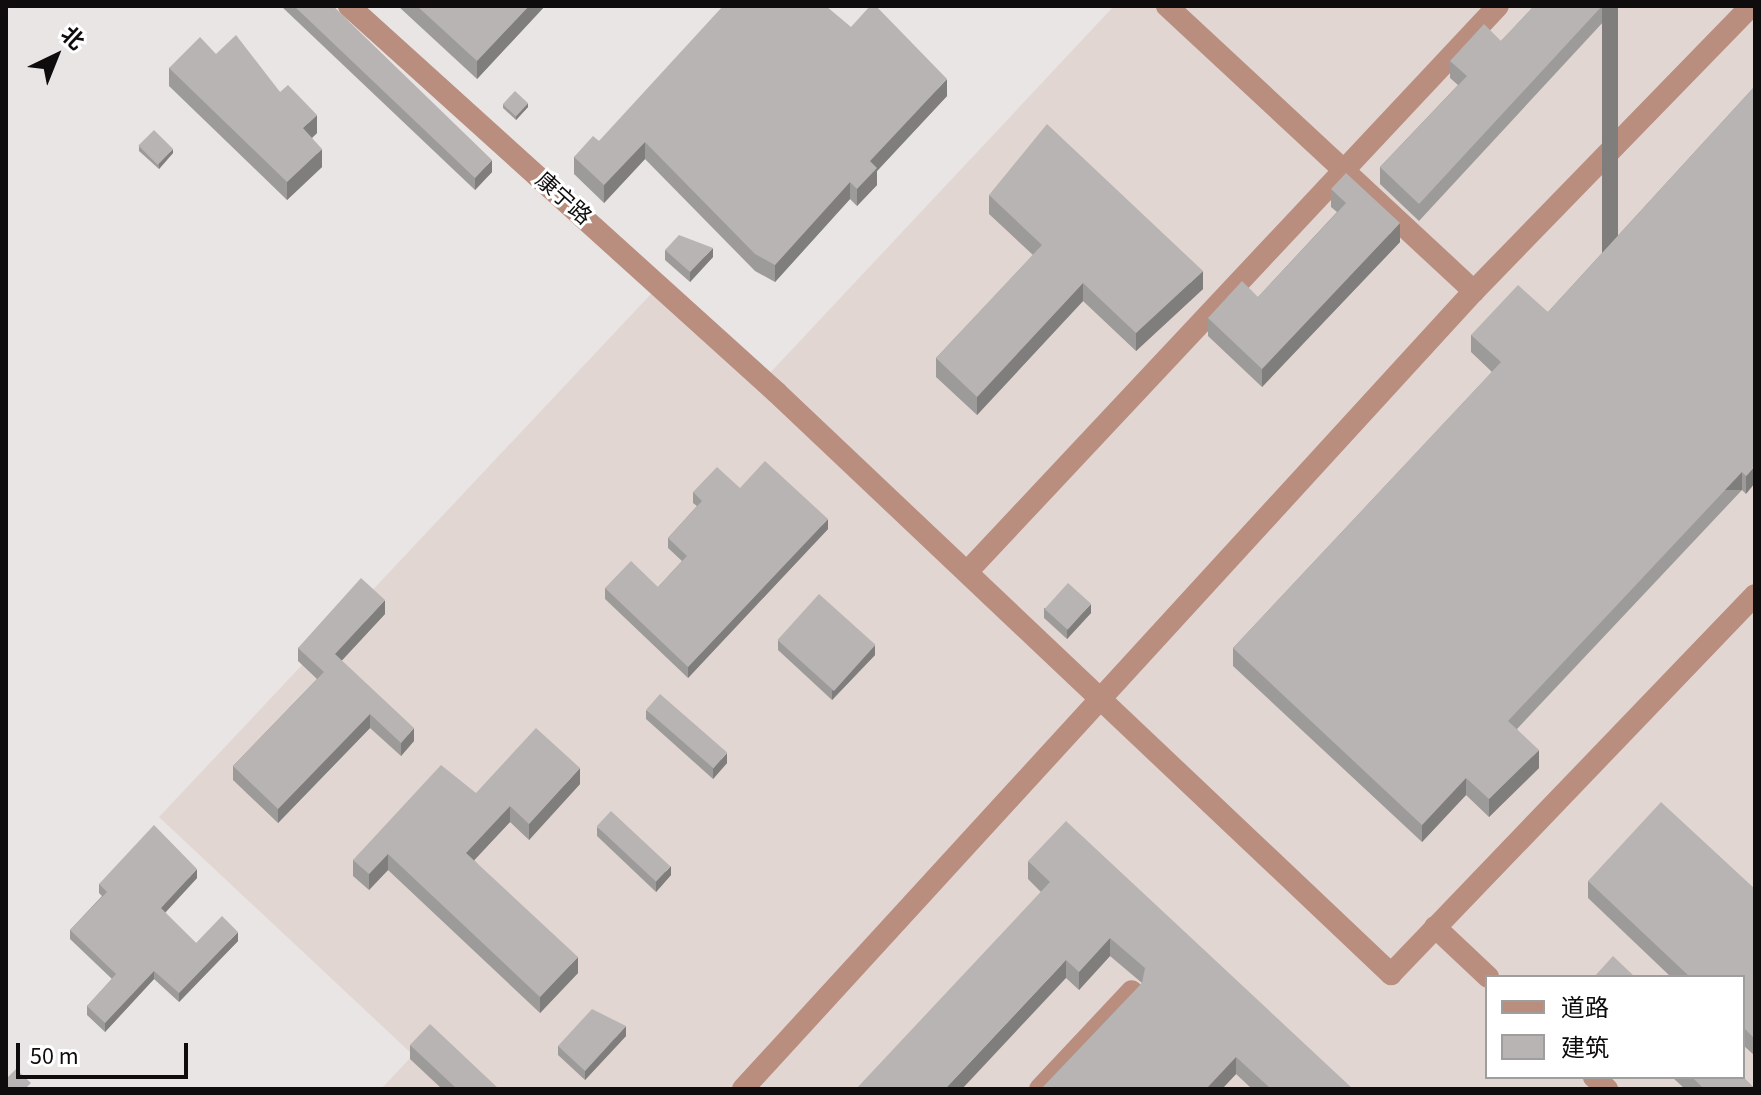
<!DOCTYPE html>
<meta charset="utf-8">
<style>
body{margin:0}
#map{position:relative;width:1761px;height:1095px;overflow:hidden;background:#e9e5e4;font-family:"Source Sans 3","Noto Sans SC",sans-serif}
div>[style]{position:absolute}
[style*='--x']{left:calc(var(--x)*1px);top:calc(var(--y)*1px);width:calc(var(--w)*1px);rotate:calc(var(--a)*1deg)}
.built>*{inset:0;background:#e2d6d2}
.minor>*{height:22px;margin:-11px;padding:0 11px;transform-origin:11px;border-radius:11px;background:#b98e7f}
.tertiary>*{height:22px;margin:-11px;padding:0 11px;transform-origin:11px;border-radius:11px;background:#b98e7f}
.wall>*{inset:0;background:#9d9b9a}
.shaded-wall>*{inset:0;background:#807e7d;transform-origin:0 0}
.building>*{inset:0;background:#b7b4b3;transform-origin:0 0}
span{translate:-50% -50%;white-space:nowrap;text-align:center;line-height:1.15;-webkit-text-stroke:6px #fff;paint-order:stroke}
.street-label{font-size:22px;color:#0e0c0c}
.frame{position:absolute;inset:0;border:8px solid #0e0c0c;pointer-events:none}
.legend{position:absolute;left:1485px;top:975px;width:260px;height:104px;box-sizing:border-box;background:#fff;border:2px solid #9f9e9e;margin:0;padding:10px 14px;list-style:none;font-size:24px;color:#0e0c0c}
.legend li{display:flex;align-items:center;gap:16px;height:40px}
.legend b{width:40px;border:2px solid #9f9e9e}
.north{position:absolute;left:16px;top:16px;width:80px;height:80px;-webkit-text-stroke:6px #fff;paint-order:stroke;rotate:43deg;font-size:22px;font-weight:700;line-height:32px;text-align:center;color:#0e0c0c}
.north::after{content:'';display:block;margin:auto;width:28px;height:36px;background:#0e0c0c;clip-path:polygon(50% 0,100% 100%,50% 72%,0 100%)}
.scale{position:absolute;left:16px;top:1043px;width:172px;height:36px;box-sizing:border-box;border:4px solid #0e0c0c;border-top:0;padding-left:10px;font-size:24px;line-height:28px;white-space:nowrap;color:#0e0c0c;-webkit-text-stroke:6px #fff;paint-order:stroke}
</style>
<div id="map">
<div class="built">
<i style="clip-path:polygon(evenodd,1114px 6px,1755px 6px,1755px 1089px,381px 1089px,413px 1055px,159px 817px,666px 278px,769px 374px,1114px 6px,1487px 977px,1743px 977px,1743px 1077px,1487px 1077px,1487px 977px)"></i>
</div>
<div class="minor">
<i style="--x:1167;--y:6;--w:419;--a:42.9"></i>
<i style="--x:776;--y:392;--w:847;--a:43.42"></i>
<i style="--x:1391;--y:974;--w:525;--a:-46.16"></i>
<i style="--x:967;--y:572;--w:776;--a:-46.83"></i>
<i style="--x:1435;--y:927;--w:73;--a:43.3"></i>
<i style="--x:1594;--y:1077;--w:18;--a:43"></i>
<i style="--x:743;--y:1089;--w:1082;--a:-47.51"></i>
<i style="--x:1474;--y:291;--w:397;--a:-45.8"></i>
<i style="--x:1040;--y:1089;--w:134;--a:-46.8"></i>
</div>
<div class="tertiary">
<i style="--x:349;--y:6;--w:576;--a:42.11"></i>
</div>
<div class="wall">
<i style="clip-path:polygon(281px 6px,333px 6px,492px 172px,475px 190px)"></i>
<i style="clip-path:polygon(398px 6px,545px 6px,477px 79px)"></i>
<i style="clip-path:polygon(1534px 6px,1618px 6px,1419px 221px,1380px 184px,1380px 167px,1458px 85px,1450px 78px,1450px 61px,1501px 41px)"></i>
<i style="clip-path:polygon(851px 27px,947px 96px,877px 171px,877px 185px,857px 206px,850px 199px,775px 282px,755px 271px,645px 159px,604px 203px,574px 174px,574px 157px,599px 141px)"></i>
<i style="clip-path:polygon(216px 54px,280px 92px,317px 133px,312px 138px,322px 167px,287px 200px,169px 86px,169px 68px)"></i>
<i style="clip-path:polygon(1755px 86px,1746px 494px,1742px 490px,1517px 729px,1539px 768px,1489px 817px,1466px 795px,1422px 842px,1233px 666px,1233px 648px,1492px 372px,1471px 352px,1471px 335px,1548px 312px)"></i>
<i style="clip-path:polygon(503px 104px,528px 107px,516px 120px,503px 108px)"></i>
<i style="clip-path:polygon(139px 146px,173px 153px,159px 169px,139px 151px)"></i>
<i style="clip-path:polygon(1331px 189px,1400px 242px,1262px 387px,1208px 336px,1208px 318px,1258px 297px,1337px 212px,1331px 207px)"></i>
<i style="clip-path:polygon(989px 195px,1203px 289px,1136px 351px,1083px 301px,977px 415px,936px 377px,936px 358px,1033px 255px,989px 214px)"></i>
<i style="clip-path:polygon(665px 250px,713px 257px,690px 282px,665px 260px)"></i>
<i style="clip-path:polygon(740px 488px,828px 529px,688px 678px,605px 599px,605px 588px,658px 587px,682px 561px,668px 548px,668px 538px,697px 506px,693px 503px,693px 492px)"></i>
<i style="clip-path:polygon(1044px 608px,1091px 613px,1067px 639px,1044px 618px)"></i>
<i style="clip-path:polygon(385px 614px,341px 661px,414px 741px,401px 756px,370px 728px,278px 823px,233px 780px,233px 766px,317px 679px,298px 661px,298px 648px)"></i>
<i style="clip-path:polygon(778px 640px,875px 655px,832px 700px,778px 650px)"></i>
<i style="clip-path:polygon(646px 710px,727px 763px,713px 779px,646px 719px)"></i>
<i style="clip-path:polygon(580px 784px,529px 840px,510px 822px,474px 860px,578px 973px,540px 1013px,388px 870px,369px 890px,353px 876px,353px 860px,476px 793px)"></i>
<i style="clip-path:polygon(597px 827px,671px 875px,656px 892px,597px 836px)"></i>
<i style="clip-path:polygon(1028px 861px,1353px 1089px,1252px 1089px,1236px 1074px,1222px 1089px,1041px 1089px,1142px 983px,1110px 956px,1079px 990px,1066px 978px,1041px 892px,1028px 879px)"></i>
<i style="clip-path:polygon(197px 878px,165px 913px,196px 943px,238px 941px,179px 1002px,154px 979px,105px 1032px,87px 1015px,87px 1006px,112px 979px,70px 939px,70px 930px,102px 896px,99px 893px,99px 884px)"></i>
<i style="clip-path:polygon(1588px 881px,1755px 889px,1755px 1056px,1743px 1045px,1743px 977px,1671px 977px,1588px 898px)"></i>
<i style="clip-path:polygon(626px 1036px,585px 1080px,558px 1055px,558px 1046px)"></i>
<i style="clip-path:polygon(410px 1045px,499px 1089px,442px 1089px,410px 1059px)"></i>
<i style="clip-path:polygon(1672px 1077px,1743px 1077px,1755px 1089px,1685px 1089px)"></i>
</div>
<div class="shaded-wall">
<i style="clip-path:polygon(529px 6px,545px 6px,477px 79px,477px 61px)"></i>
<i style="left:1602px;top:6px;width:16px;height:270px"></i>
<i style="clip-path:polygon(947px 79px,947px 96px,877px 171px,877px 185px,857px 206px,857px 189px,870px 161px)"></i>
<i style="clip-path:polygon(528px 103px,528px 107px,516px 120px,516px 116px)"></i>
<i style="clip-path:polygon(317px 115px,317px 133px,303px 146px,303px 128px)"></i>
<i style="clip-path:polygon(645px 142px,645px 159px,604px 203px,604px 185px)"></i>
<i style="clip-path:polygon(173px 149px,173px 153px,159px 169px,159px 164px)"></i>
<i style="clip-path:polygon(322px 149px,322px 167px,287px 200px,287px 182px)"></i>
<i style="clip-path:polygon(492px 160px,492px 172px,475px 190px,475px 178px)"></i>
<i style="clip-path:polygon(850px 182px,850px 199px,775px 282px,775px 265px)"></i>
<i style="clip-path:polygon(1400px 223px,1400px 242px,1262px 387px,1262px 369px)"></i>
<i style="clip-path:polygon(713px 248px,713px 257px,690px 282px,690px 272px)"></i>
<i style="clip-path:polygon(1203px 271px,1203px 289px,1136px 351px,1136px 333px)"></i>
<i style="clip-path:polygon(1083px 283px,1083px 301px,977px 415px,977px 397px)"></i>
<i style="clip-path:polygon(1755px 466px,1755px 483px,1746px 494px,1746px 476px)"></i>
<i style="left:1742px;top:472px;width:18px;height:342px;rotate:90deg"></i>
<i style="clip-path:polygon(828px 519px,828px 529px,688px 678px,688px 667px)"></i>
<i style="clip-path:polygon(385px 600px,385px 614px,335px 668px,335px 654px)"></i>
<i style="clip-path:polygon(1091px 604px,1091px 613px,1067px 639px,1067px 629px)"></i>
<i style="clip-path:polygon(875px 645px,875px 655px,832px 700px,832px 691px)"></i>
<i style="clip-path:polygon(370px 714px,370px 728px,278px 823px,278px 809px)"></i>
<i style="clip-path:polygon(414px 728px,414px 741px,401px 756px,401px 743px)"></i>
<i style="clip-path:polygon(1539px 750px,1539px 768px,1489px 817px,1489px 799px)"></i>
<i style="clip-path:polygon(727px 753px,727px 763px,713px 779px,713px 769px)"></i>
<i style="clip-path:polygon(580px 768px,580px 784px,529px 840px,529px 824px)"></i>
<i style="clip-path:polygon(1466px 778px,1466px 795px,1422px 842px,1422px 825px)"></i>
<i style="clip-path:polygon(510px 806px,510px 822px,466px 869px,466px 853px)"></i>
<i style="clip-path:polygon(388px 854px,388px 870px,369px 890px,369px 874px)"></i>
<i style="clip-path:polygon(671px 866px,671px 875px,656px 892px,656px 882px)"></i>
<i style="clip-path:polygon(197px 869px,197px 878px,161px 917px,161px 908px)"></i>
<i style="clip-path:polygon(238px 932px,238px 941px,179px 1002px,179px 993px)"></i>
<i style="clip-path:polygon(1110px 938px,1110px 956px,1079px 990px,1079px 972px)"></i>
<i style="clip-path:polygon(578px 957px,578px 973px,540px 1013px,540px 997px)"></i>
<i style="clip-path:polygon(1066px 960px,1066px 978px,962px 1089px,945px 1089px)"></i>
<i style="clip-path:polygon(154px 971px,154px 979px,105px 1032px,105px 1023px)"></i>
<i style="clip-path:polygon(626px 1026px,626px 1036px,585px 1080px,585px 1071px)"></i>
<i style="clip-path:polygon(1236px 1057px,1236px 1074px,1222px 1089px,1206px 1089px)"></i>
</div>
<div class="building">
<i style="clip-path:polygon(294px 6px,333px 6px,492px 160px,475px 178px)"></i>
<i style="clip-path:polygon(417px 6px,529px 6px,477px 61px)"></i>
<i style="clip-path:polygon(723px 6px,826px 6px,851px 27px,870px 6px,876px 6px,947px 79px,870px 161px,877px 168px,857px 189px,850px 182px,775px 265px,755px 254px,645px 142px,604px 185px,574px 157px,593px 136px,599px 141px)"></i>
<i style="clip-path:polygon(1534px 6px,1602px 6px,1419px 204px,1380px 167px,1467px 76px,1450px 61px,1484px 24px,1501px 41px)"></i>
<i style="clip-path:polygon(236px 35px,280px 92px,288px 85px,317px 115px,303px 128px,322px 149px,287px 182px,169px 68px,200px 37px,216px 54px)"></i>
<i style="clip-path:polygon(1755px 86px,1755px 466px,1746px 476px,1742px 472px,1508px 721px,1539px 750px,1489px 799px,1466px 778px,1422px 825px,1233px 648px,1501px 362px,1471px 335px,1518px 285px,1548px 312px)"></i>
<i style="left:515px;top:91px;width:18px;height:18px;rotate:43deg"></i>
<i style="clip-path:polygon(1047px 124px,1203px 271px,1136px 333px,1083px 283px,977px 397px,936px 358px,1042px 245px,989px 195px)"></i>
<i style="left:154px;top:130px;width:27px;height:22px;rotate:45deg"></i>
<i style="clip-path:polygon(1346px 173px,1400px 223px,1262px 369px,1208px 318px,1242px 281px,1258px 297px,1346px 203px,1331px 189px)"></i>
<i style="clip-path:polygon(679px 235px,713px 248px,690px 272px,665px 250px)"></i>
<i style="clip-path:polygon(765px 461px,828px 519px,688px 667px,605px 588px,631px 561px,658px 587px,687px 556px,668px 538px,702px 501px,693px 492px,717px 467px,740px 488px)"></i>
<i style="clip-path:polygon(361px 578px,385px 600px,335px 654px,414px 728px,401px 743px,370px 714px,278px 809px,233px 766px,324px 672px,298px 648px)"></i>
<i style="left:1068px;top:583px;width:31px;height:35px;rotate:42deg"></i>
<i style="left:819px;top:594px;width:76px;height:62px;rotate:42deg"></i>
<i style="left:660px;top:694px;width:89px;height:21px;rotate:41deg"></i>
<i style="clip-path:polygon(536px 728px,580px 768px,529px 824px,510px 806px,466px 853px,578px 957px,540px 997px,388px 854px,369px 874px,353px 860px,441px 765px,476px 793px)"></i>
<i style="clip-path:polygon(1661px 802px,1755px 889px,1755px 1039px,1743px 1027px,1743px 977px,1690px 977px,1588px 881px)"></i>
<i style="left:611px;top:811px;width:81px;height:21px;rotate:43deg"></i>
<i style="clip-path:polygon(1066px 821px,1353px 1089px,1271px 1089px,1236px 1057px,1206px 1089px,1041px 1089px,1142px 983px,1145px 968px,1110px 938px,1079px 972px,1066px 960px,945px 1089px,856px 1089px,1050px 882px,1028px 861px)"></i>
<i style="clip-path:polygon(154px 825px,197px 869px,161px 908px,196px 943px,222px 916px,238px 932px,179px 993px,154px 971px,105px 1023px,87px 1006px,116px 974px,70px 930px,107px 892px,99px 884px)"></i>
<i style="clip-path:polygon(1613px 956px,1635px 977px,1594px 977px)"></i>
<i style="clip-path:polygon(592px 1009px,626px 1026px,585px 1071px,558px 1046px)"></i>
<i style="clip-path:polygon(430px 1024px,499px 1089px,457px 1089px,410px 1045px)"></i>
<i style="clip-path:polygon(16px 1069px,31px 1083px,25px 1089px,6px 1089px,6px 1079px)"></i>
<i style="clip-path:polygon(1692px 1077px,1743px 1077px,1755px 1089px,1704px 1089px)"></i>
</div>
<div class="street-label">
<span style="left:563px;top:199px;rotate:42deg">康宁路</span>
</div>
<div class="frame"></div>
<ul class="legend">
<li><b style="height:10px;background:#b98e7f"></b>道路</li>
<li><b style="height:22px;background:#b7b4b3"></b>建筑</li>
</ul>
<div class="north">北</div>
<div class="scale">50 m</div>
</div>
